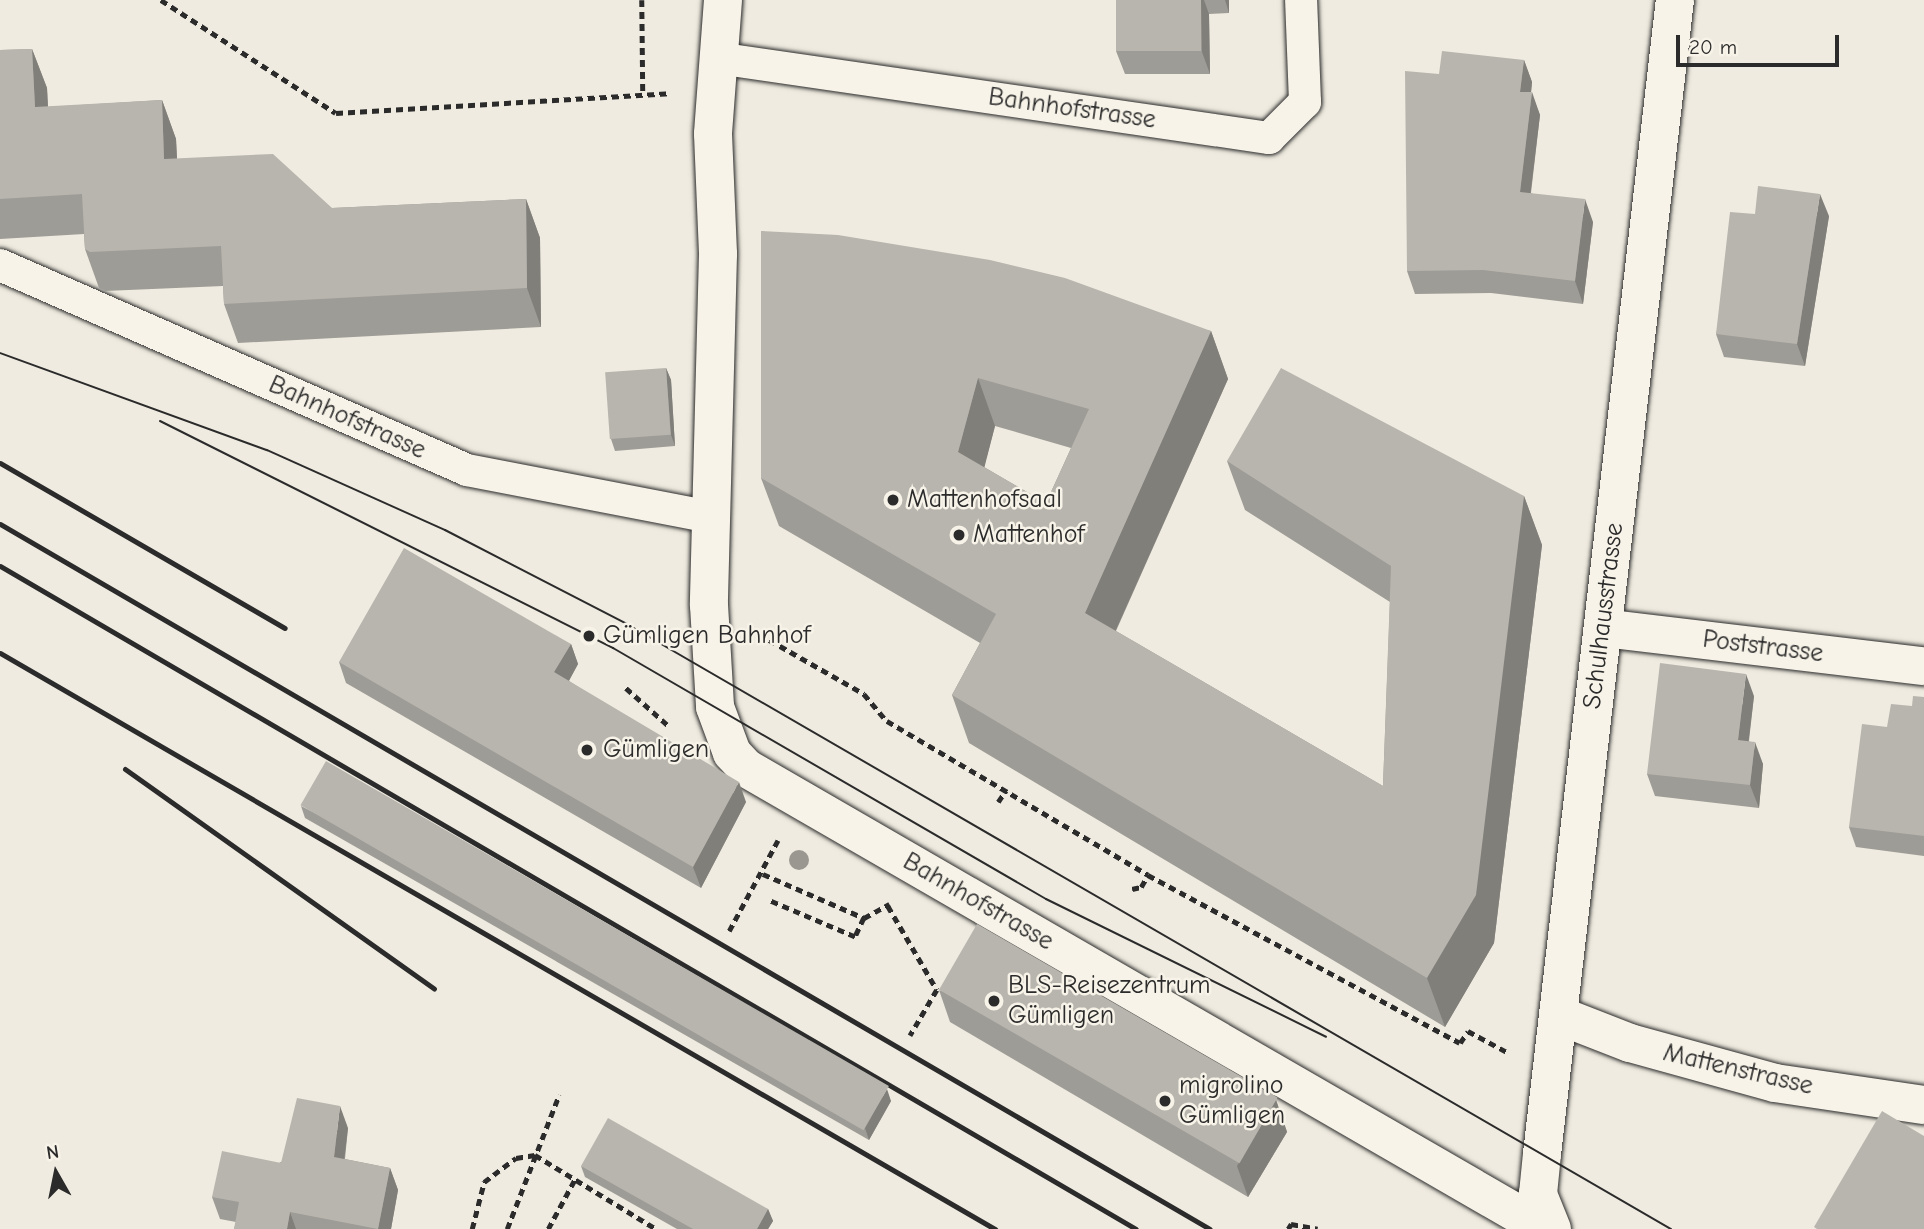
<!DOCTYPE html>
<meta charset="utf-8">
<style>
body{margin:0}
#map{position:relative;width:1924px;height:1229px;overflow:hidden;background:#efebe0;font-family:"Comic Neue",sans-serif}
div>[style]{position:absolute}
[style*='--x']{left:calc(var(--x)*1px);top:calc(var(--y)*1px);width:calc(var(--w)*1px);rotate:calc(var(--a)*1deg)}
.path>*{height:4.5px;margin-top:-2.25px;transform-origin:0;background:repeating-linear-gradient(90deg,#2b2b2b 0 7px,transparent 0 12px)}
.roads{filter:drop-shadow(0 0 2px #2b2b2b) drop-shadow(0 0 2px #2b2b2b)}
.lane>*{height:32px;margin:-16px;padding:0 16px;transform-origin:16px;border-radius:16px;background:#f7f3e8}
.street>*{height:38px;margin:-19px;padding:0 19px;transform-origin:19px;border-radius:19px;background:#f7f3e8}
.secondary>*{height:38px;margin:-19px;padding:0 19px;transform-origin:19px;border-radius:19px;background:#f7f3e8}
.tram>*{height:2px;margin:-1px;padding:0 1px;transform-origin:1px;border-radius:1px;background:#2b2b2b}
.rail>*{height:5px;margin:-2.5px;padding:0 2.5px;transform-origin:2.5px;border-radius:2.5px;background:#2b2b2b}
.trees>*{width:20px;height:20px;margin:-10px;border-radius:50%;background:#9a9791}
.wall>*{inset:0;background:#9e9c96}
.shaded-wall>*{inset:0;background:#817f7a}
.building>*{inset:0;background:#b8b5ae;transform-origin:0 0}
.dots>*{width:19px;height:19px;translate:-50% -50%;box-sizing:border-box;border:4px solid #f7f3e8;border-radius:50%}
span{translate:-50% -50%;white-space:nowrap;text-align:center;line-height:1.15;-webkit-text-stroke:5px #f7f3e8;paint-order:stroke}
.street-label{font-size:26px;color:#2b2b2b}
.poi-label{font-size:26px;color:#2b2b2b}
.left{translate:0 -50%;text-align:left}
.north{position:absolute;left:21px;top:1138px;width:70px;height:70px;-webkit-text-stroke:5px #f7f3e8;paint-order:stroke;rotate:351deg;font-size:19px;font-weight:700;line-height:28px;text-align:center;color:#2b2b2b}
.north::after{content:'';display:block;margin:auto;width:24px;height:32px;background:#2b2b2b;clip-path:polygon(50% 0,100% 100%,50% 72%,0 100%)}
.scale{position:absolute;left:1676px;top:35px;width:163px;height:32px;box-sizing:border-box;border:4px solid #2b2b2b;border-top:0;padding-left:9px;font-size:21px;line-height:24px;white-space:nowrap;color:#2b2b2b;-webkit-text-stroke:5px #f7f3e8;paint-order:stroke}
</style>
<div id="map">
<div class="path">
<i style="--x:161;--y:0;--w:208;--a:32.9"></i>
<i style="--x:336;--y:113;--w:334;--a:-3.4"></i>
<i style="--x:642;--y:0;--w:95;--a:89.4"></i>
<i style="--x:759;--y:634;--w:121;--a:29.7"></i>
<i style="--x:864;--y:694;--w:35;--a:50"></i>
<i style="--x:887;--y:721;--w:303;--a:30.5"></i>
<i style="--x:1148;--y:875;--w:354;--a:28.3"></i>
<i style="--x:1460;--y:1043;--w:14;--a:-56"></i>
<i style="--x:1468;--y:1031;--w:44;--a:28.3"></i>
<i style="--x:626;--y:688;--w:59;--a:41.6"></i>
<i style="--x:998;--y:802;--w:14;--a:-56"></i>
<i style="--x:763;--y:874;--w:110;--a:23.5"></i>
<i style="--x:864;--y:918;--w:21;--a:115"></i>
<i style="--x:855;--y:937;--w:92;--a:-157"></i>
<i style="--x:1132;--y:889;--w:9;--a:-13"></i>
<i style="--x:1141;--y:887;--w:14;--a:-60"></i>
<i style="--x:888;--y:906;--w:97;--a:59.7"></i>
<i style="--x:937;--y:990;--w:53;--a:120.4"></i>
<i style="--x:864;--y:918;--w:29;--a:-29"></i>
<i style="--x:729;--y:931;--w:103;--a:-61.7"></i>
<i style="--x:472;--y:1229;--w:49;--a:-75.7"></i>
<i style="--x:484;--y:1182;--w:40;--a:-37"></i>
<i style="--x:516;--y:1158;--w:19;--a:-9"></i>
<i style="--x:535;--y:1155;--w:142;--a:31.4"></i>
<i style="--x:507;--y:1229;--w:144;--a:-68.8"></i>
<i style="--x:548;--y:1229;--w:57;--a:-61.6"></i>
<i style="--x:1288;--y:1229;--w:6;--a:-59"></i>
<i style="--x:1291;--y:1224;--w:27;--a:10"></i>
</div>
<div class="roads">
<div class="lane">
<i style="--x:724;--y:59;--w:551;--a:8.25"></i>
<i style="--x:1269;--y:138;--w:51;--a:-45"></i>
<i style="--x:1305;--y:102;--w:102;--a:-92.2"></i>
<i style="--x:0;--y:265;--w:510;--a:23.7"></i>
<i style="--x:467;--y:470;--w:248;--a:10.9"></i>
</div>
<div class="street">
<i style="--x:723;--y:0;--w:134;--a:94.3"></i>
<i style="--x:713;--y:134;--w:120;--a:87.6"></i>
<i style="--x:718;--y:254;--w:351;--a:91.5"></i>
<i style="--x:709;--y:605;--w:102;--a:86.6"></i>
<i style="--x:715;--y:707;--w:49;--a:69.7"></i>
<i style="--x:732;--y:753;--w:21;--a:47"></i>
<i style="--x:746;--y:768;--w:922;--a:30.01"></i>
<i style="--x:1603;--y:628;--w:323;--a:6.8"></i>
<i style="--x:1558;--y:1015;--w:77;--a:21.3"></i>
<i style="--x:1630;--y:1043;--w:150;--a:15.4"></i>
<i style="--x:1775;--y:1083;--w:151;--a:8.4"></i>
</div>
<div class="secondary">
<i style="--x:1552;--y:1229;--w:38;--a:-112"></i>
<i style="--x:1538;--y:1194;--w:40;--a:-84.3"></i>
<i style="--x:1542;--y:1154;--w:1162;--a:-83.43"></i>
</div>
</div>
<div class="tram">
<i style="--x:0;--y:353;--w:284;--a:20"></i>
<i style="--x:267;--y:450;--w:195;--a:24.2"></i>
<i style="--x:445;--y:530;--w:203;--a:27.3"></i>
<i style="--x:625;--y:623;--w:1209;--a:30.09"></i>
<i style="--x:160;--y:421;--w:507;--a:26.62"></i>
<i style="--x:613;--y:648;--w:500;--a:30.1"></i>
<i style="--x:1046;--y:899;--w:312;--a:26.2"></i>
</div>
<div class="rail">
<i style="--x:0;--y:463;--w:329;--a:30.1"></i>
<i style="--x:0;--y:524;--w:1400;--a:30.23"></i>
<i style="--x:0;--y:566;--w:1315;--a:30.27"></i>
<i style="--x:0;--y:653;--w:1150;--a:30.07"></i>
<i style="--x:125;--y:769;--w:379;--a:35.4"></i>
</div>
<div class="trees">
<i style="left:799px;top:860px"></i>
</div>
<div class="wall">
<i style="clip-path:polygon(1116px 0,1229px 0,1229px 13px,1209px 14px,1210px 74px,1125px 74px,1116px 51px)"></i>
<i style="clip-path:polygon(32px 49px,47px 88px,48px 107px,162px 100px,176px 139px,177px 159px,332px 208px,526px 199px,540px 238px,541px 327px,238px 343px,224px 304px,223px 286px,105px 291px,99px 288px,85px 249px,84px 234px,0 239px,0 50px)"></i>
<i style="clip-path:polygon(1524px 60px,1532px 82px,1531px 92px,1540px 115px,1531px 193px,1593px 222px,1583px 304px,1491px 293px,1415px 294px,1407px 271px,1439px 74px)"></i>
<i style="clip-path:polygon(1755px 214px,1829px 216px,1805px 366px,1724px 357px,1716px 334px)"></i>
<i style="clip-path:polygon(evenodd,761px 231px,1211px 331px,1228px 379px,1116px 631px,1383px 786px,1390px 602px,1245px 510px,1227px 461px,1524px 496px,1542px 545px,1494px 943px,1445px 1027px,969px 743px,952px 695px,980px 643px,779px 526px,761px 478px,761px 231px,995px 426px,1071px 448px,1046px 503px,984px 467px,995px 426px)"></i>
<i style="clip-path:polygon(666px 368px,671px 380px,675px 446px,615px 451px,611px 439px)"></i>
<i style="clip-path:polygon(571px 644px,578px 664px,569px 681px,746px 802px,701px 888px,346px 683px,339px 662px)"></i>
<i style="clip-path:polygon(1754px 696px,1749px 741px,1763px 764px,1759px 808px,1655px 796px,1647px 774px)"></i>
<i style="clip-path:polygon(1924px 697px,1924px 856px,1856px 847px,1849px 827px,1912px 706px)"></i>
<i style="clip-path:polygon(301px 806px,891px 1101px,869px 1140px,305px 818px)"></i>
<i style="clip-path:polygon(939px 990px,1276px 1100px,1287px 1132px,1248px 1197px,950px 1022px)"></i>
<i style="clip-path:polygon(348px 1128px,345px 1159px,390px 1168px,398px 1190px,391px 1229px,234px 1229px,236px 1222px,220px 1219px,212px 1197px)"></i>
<i style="clip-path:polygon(581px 1166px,768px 1209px,773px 1221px,768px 1229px,677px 1229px,585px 1177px)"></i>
</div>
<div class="shaded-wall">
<i style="clip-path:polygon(1201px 0,1204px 0,1209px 14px,1210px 74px,1202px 52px)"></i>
<i style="clip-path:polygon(1225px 0,1229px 0,1229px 13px)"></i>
<i style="clip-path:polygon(32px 49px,47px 88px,50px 146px,35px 107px)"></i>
<i style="clip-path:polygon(1524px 60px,1532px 82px,1529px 114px,1520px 92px)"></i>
<i style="clip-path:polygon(1532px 92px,1540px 115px,1528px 214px,1520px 192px)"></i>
<i style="clip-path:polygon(162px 100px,176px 139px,179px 198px,164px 159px)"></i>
<i style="clip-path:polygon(1820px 194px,1829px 216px,1805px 366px,1797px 344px)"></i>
<i style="clip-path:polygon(526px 199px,540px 238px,541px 327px,527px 288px)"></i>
<i style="clip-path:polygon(1585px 199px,1593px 222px,1583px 304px,1575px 281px)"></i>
<i style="clip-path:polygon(1211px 331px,1228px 379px,1102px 661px,1085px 613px)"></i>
<i style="clip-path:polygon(666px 368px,671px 380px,675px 446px,671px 435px)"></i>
<i style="clip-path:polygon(978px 378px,995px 426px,976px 500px,958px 452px)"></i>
<i style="clip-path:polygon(1524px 496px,1542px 545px,1494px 943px,1445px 1027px,1427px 978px)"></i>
<i style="clip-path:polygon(571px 644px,578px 664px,562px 693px,554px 672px)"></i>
<i style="clip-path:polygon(1746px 674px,1754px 696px,1746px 762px,1738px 740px)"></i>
<i style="clip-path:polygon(1755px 742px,1763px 764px,1759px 808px,1750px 785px)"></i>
<i style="clip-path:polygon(739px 782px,746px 802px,701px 888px,693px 867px)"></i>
<i style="clip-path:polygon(887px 1089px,891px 1101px,869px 1140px,865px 1128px)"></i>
<i style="clip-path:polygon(1276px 1100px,1287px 1132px,1248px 1197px,1237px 1166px)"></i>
<i style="clip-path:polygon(340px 1106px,348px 1128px,342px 1178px,334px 1157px)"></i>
<i style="clip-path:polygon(390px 1168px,398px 1190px,391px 1229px,378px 1229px)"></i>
<i style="clip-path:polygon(768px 1209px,773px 1221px,768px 1229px,757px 1229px)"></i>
<i style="clip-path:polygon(290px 1212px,296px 1229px,287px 1229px)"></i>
</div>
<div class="building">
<i style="left:1116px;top:0;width:85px;height:51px"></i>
<i style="clip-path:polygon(32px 49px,35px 107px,162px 100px,164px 159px,273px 154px,332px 208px,526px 199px,527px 288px,224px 304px,221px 246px,90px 252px,85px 249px,82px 194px,0 199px,0 50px)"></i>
<i style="clip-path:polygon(1442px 51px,1524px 60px,1520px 92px,1532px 92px,1520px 192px,1585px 199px,1575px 281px,1483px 270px,1407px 271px,1405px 71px,1439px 74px)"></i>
<i style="clip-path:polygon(1758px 186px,1820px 194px,1797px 344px,1716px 334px,1730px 212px,1755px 214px)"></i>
<i style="clip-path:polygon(evenodd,761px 231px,838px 235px,990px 260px,1065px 278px,1211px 331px,1085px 613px,1383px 786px,1391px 566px,1227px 461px,1281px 368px,1524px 496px,1476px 895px,1427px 978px,952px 695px,996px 614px,761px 478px,761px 231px,978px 378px,1089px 409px,1046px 503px,958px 452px,978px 378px)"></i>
<i style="left:666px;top:368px;width:67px;height:61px;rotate:86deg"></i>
<i style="clip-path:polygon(404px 548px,571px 644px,554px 672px,739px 782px,693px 867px,339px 662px)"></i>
<i style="clip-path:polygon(1660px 663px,1746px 674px,1738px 740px,1755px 742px,1750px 785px,1647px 774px)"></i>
<i style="clip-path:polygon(1913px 696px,1924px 697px,1924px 836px,1849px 827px,1862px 724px,1887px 727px,1891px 704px,1912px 706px)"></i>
<i style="left:326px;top:761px;width:650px;height:51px;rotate:30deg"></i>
<i style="left:977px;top:924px;width:347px;height:76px;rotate:30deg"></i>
<i style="clip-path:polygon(297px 1098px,340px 1106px,334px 1157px,390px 1168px,378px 1229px,290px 1212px,287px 1229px,234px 1229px,239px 1202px,212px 1197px,222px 1151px,281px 1163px)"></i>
<i style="clip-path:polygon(1882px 1111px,1924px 1136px,1924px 1229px,1817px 1229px,1814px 1227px)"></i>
<i style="clip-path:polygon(608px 1118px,768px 1209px,757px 1229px,693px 1229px,581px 1166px)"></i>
</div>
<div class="dots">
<i style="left:893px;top:500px;background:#2b2b2b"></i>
<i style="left:959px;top:535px;background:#2b2b2b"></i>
<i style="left:589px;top:636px;background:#2b2b2b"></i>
<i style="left:587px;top:750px;background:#2b2b2b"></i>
<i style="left:994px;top:1001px;background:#2b2b2b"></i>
<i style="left:1165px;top:1101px;background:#2b2b2b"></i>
</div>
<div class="street-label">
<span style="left:1072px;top:109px;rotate:8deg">Bahnhofstrasse</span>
<span style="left:347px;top:418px;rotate:24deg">Bahnhofstrasse</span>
<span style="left:1604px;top:616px;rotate:-83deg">Schulhausstrasse</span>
<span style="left:1763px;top:647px;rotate:7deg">Poststrasse</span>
<span style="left:978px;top:902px;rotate:30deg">Bahnhofstrasse</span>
<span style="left:1738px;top:1070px;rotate:13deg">Mattenstrasse</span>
</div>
<div class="poi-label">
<span class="left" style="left:907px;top:500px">Mattenhofsaal</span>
<span class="left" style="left:973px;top:535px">Mattenhof</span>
<span class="left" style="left:603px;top:636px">Gümligen Bahnhof</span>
<span class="left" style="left:603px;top:750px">Gümligen</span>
<span class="left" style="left:1008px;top:1001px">BLS-Reisezentrum<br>Gümligen</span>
<span class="left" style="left:1179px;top:1101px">migrolino<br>Gümligen</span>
</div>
<div class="north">N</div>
<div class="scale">20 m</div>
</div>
